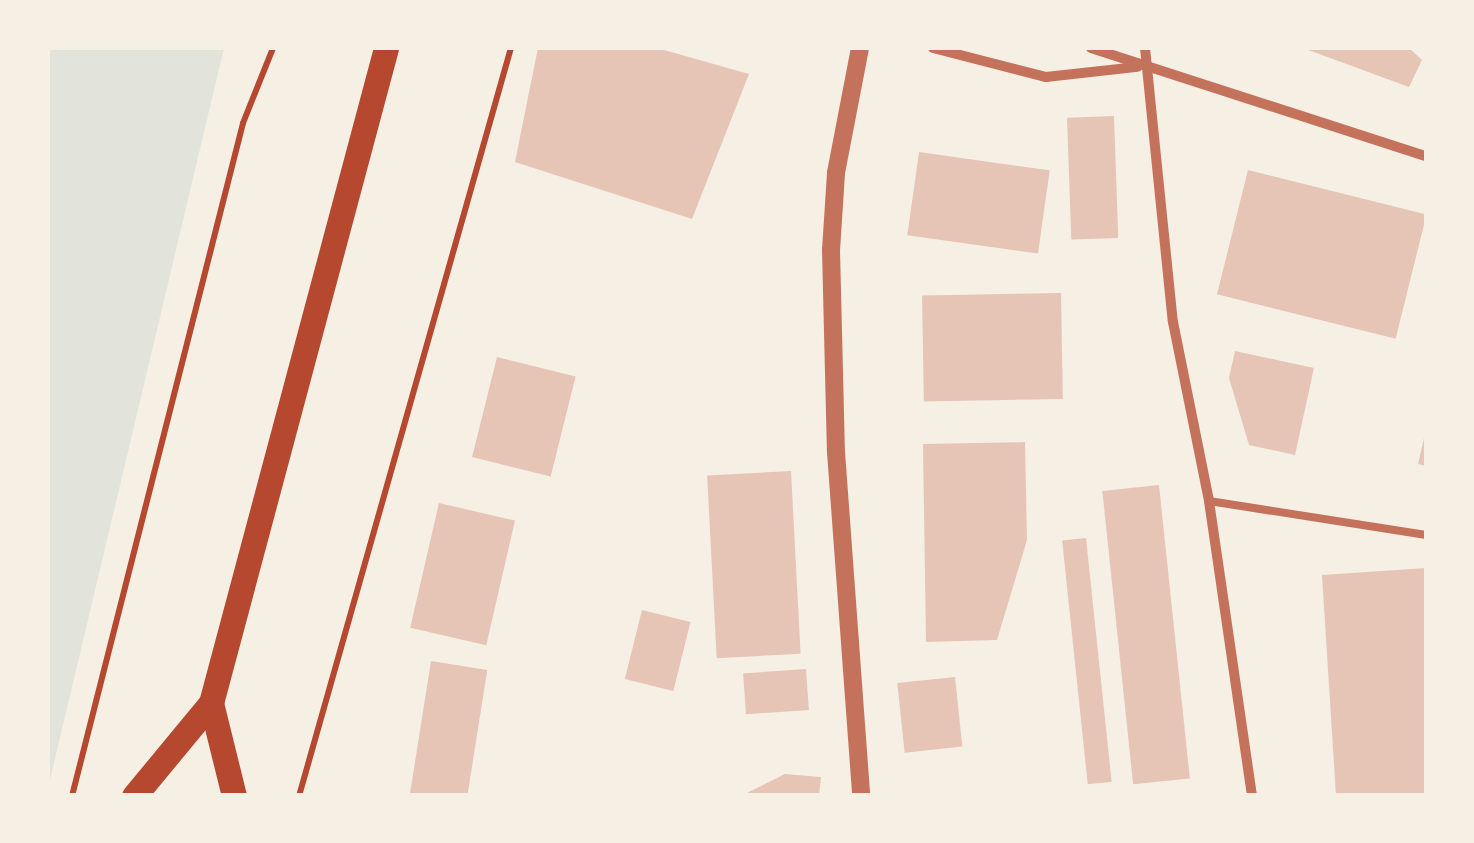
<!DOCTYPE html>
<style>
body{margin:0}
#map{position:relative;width:1474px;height:843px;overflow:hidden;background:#f6efe4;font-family:"Varela Round",sans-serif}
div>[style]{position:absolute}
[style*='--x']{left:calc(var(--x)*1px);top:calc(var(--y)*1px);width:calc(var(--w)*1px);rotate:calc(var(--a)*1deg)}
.green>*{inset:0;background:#e2e4dc}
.building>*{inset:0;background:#e6c5b7;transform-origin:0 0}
.path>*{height:6px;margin:-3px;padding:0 3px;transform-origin:3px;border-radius:3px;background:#b5482f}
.service>*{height:8px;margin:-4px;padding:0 4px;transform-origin:4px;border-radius:4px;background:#c5725c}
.minor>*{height:10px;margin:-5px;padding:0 5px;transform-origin:5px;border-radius:5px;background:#c5725c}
.tertiary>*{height:18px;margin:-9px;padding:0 9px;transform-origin:9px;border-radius:9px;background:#c5725c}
.primary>*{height:25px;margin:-12.5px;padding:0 12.5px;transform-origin:12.5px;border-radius:12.5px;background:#b5482f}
span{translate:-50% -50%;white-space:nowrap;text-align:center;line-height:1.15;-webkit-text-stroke:8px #f6efe4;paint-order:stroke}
.frame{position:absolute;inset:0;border:50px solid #f6efe4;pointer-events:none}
</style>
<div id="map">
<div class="green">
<i style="clip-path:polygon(48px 48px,224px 48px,48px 788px)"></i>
</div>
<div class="building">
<i style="clip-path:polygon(538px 48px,657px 48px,749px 74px,692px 219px,515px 162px)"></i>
<i style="clip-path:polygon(1303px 48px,1409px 48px,1422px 60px,1409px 87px)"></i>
<i style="left:1114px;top:116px;width:122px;height:47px;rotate:88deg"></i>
<i style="left:919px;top:152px;width:132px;height:84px;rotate:8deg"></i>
<i style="left:1248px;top:170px;width:184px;height:128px;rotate:14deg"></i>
<i style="left:1061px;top:293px;width:106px;height:139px;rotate:89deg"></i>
<i style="clip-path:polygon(1235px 351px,1314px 368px,1295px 455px,1249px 445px,1229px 378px)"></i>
<i style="left:497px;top:357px;width:81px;height:103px;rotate:14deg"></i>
<i style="clip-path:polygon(1425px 434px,1426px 434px,1426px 466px,1418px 464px)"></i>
<i style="clip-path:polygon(1025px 442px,1027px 540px,997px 640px,926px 642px,923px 444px)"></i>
<i style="left:791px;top:471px;width:183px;height:84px;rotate:87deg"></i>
<i style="left:1159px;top:485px;width:295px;height:57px;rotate:84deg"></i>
<i style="left:439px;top:503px;width:78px;height:128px;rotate:13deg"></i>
<i style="left:1086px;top:538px;width:245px;height:24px;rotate:84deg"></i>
<i style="clip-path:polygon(1426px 568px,1426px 796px,1336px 796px,1322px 575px)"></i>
<i style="left:642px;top:610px;width:50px;height:71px;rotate:14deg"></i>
<i style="left:431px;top:661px;width:57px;height:134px;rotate:9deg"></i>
<i style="left:806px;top:669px;width:41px;height:63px;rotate:86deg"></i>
<i style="left:955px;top:677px;width:70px;height:58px;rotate:84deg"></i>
<i style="clip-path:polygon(785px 774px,821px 777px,819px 796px,741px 796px)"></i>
</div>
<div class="path">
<i style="--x:72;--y:796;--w:694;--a:-75.74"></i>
<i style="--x:243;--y:123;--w:81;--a:-68.2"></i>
<i style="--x:299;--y:796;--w:777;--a:-74.18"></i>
</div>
<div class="service">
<i style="--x:1209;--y:501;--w:220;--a:8.9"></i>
</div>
<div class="minor">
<i style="--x:933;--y:48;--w:117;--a:14.4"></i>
<i style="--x:1046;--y:77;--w:92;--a:-6.3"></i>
<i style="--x:1091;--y:48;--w:352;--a:17.9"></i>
<i style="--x:1145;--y:48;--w:275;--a:84.2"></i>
<i style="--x:1173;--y:322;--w:183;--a:78.6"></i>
<i style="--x:1209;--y:501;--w:298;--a:81.7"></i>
</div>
<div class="tertiary">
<i style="--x:860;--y:48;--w:127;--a:100.9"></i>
<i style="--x:836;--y:173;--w:77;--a:93.7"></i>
<i style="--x:831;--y:250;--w:202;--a:88.6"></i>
<i style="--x:836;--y:452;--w:345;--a:85.8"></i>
</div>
<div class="primary">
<i style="--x:211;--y:703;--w:96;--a:76.1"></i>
<i style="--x:134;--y:796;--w:121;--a:-50.4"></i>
<i style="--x:211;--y:703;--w:678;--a:-75.04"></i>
</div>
<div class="frame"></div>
</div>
